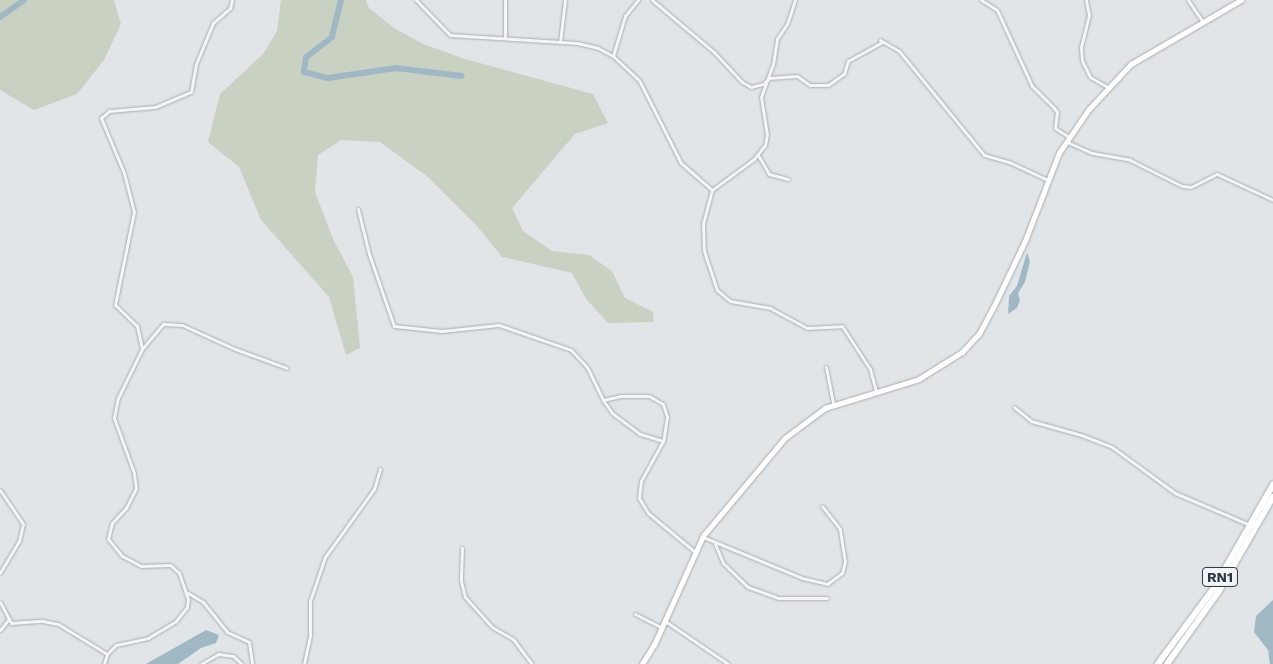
<!DOCTYPE html>
<style>
body{margin:0}
#map{position:relative;width:1273px;height:664px;overflow:hidden;background:#e1e5e8;font-family:"Work Sans",sans-serif}
div>[style]{position:absolute}
[style*='--x']{left:calc(var(--x)*1px);top:calc(var(--y)*1px);width:calc(var(--w)*1px);rotate:calc(var(--a)*1deg)}
.green>*{inset:0;background:#c9d1c3}
.water>*{inset:0;background:#a0b8c4}
.river>*{height:6px;margin:-3px;padding:0 3px;transform-origin:3px;border-radius:3px;background:#a0b8c4}
.roads{filter:drop-shadow(0 0 1px #a7adb2) drop-shadow(0 0 1px #a7adb2)}
.street>*{height:3px;margin:-1.5px;padding:0 1.5px;transform-origin:1.5px;border-radius:1.5px;background:#f3f5f7}
.secondary>*{height:4.5px;margin:-2.25px;padding:0 2.25px;transform-origin:2.25px;border-radius:2.25px;background:#fff}
.highway>*{height:5.5px;margin:-2.75px;padding:0 2.75px;transform-origin:2.75px;border-radius:2.75px;background:#fff}
span{translate:-50% -50%;white-space:nowrap;text-align:center;line-height:1.15;-webkit-text-stroke:4.5px #f1f4f6;paint-order:stroke}
.shield-label span{padding:1px 4px;background:#f1f4f6;border:1px solid;border-radius:4px;-webkit-text-stroke-width:0}
.shield-label{font-size:14px;color:#2b363e;font-weight:700}
</style>
<div id="map">
<div class="green">
<i style="clip-path:polygon(0 0,114px 0,121px 24px,104px 60px,77px 94px,34px 110px,0 90px)"></i>
<i style="clip-path:polygon(281px 0,366px 0,369px 8px,394px 28px,423px 44px,465px 59px,593px 94px,608px 123px,575px 134px,512px 208px,523px 231px,552px 251px,589px 255px,612px 271px,625px 298px,653px 312px,654px 322px,608px 323px,586px 299px,572px 273px,502px 257px,476px 225px,428px 177px,380px 142px,341px 140px,318px 155px,315px 192px,333px 239px,353px 277px,360px 348px,346px 355px,329px 297px,261px 220px,239px 167px,208px 142px,220px 94px,263px 54px,277px 31px)"></i>
</div>
<div class="water">
<i style="clip-path:polygon(1027px 252px,1030px 261px,1025px 282px,1018px 293px,1020px 300px,1017px 308px,1008px 314px,1009px 296px,1017px 286px)"></i>
<i style="clip-path:polygon(1273px 600px,1273px 664px,1270px 664px,1268px 650px,1254px 632px,1256px 616px)"></i>
<i style="clip-path:polygon(206px 630px,219px 635px,216px 643px,201px 648px,178px 664px,146px 664px)"></i>
</div>
<div class="river">
<i style="--x:341;--y:0;--w:38;--a:104"></i>
<i style="--x:332;--y:37;--w:33;--a:142"></i>
<i style="--x:306;--y:57;--w:15;--a:98"></i>
<i style="--x:304;--y:72;--w:25;--a:14"></i>
<i style="--x:328;--y:78;--w:69;--a:-8.4"></i>
<i style="--x:396;--y:68;--w:66;--a:6.9"></i>
<i style="--x:0;--y:17;--w:29;--a:-35"></i>
</div>
<div class="roads">
<div class="street">
<i style="--x:416;--y:0;--w:49;--a:45.8"></i>
<i style="--x:450;--y:35;--w:127;--a:3.6"></i>
<i style="--x:577;--y:43;--w:22;--a:13"></i>
<i style="--x:598;--y:48;--w:17;--a:28"></i>
<i style="--x:613;--y:56;--w:35;--a:43"></i>
<i style="--x:639;--y:80;--w:93;--a:63.2"></i>
<i style="--x:681;--y:163;--w:41;--a:41.1"></i>
<i style="--x:505;--y:0;--w:37;--a:90"></i>
<i style="--x:652;--y:0;--w:81;--a:40"></i>
<i style="--x:714;--y:52;--w:41;--a:47"></i>
<i style="--x:742;--y:82;--w:10;--a:29"></i>
<i style="--x:751;--y:87;--w:12;--a:-14"></i>
<i style="--x:763;--y:84;--w:8;--a:-45"></i>
<i style="--x:769;--y:78;--w:28;--a:-4"></i>
<i style="--x:797;--y:76;--w:16;--a:35"></i>
<i style="--x:810;--y:85;--w:18;--a:0"></i>
<i style="--x:828;--y:85;--w:19;--a:-35"></i>
<i style="--x:844;--y:74;--w:14;--a:-73"></i>
<i style="--x:848;--y:61;--w:39;--a:-29"></i>
<i style="--x:795;--y:0;--w:25;--a:108"></i>
<i style="--x:787;--y:24;--w:18;--a:124"></i>
<i style="--x:777;--y:39;--w:25;--a:99"></i>
<i style="--x:773;--y:64;--w:35;--a:110"></i>
<i style="--x:761;--y:97;--w:37;--a:81"></i>
<i style="--x:767;--y:134;--w:11;--a:100"></i>
<i style="--x:765;--y:145;--w:18;--a:128"></i>
<i style="--x:754;--y:159;--w:52;--a:143.6"></i>
<i style="--x:712;--y:190;--w:34;--a:105"></i>
<i style="--x:703;--y:223;--w:28;--a:88"></i>
<i style="--x:704;--y:251;--w:41;--a:71.6"></i>
<i style="--x:717;--y:290;--w:17;--a:40"></i>
<i style="--x:730;--y:301;--w:41;--a:9.9"></i>
<i style="--x:770;--y:308;--w:42;--a:28.4"></i>
<i style="--x:807;--y:328;--w:35;--a:-3"></i>
<i style="--x:842;--y:326;--w:51;--a:56.9"></i>
<i style="--x:870;--y:369;--w:24;--a:75"></i>
<i style="--x:981;--y:0;--w:19;--a:32"></i>
<i style="--x:997;--y:10;--w:84;--a:65.3"></i>
<i style="--x:1032;--y:86;--w:31;--a:45"></i>
<i style="--x:1054;--y:108;--w:5;--a:53"></i>
<i style="--x:1057;--y:112;--w:16;--a:97"></i>
<i style="--x:1055;--y:128;--w:17;--a:33"></i>
<i style="--x:1086;--y:0;--w:15;--a:79"></i>
<i style="--x:1089;--y:15;--w:33;--a:104"></i>
<i style="--x:1081;--y:47;--w:14;--a:86"></i>
<i style="--x:1082;--y:61;--w:18;--a:63"></i>
<i style="--x:1090;--y:77;--w:20;--a:30"></i>
<i style="--x:1188;--y:0;--w:27;--a:56"></i>
<i style="--x:880;--y:40;--w:22;--a:30"></i>
<i style="--x:899;--y:51;--w:134;--a:50.7"></i>
<i style="--x:984;--y:155;--w:26;--a:16"></i>
<i style="--x:1009;--y:162;--w:43;--a:24.8"></i>
<i style="--x:560;--y:42;--w:42;--a:-83.2"></i>
<i style="--x:613;--y:56;--w:42;--a:-73.3"></i>
<i style="--x:625;--y:16;--w:21;--a:-51"></i>
<i style="--x:1067;--y:142;--w:27;--a:24"></i>
<i style="--x:1092;--y:153;--w:39;--a:10"></i>
<i style="--x:1130;--y:160;--w:58;--a:26.6"></i>
<i style="--x:1182;--y:186;--w:9;--a:6"></i>
<i style="--x:1191;--y:187;--w:29;--a:-27"></i>
<i style="--x:1217;--y:174;--w:62;--a:24.9"></i>
<i style="--x:758;--y:155;--w:22;--a:60"></i>
<i style="--x:769;--y:174;--w:20;--a:15"></i>
<i style="--x:358;--y:209;--w:46;--a:76.3"></i>
<i style="--x:369;--y:254;--w:76;--a:70.9"></i>
<i style="--x:394;--y:326;--w:48;--a:5.9"></i>
<i style="--x:442;--y:331;--w:57;--a:-6"></i>
<i style="--x:499;--y:325;--w:76;--a:19.1"></i>
<i style="--x:571;--y:350;--w:23;--a:47"></i>
<i style="--x:587;--y:367;--w:37;--a:64"></i>
<i style="--x:603;--y:400;--w:17;--a:-13"></i>
<i style="--x:620;--y:396;--w:29;--a:0"></i>
<i style="--x:649;--y:396;--w:16;--a:30"></i>
<i style="--x:663;--y:404;--w:14;--a:73"></i>
<i style="--x:667;--y:417;--w:24;--a:99"></i>
<i style="--x:663;--y:441;--w:46;--a:118.8"></i>
<i style="--x:641;--y:481;--w:17;--a:97"></i>
<i style="--x:639;--y:498;--w:17;--a:59"></i>
<i style="--x:648;--y:513;--w:60;--a:39.6"></i>
<i style="--x:142;--y:349;--w:24;--a:-102"></i>
<i style="--x:137;--y:326;--w:30;--a:-136"></i>
<i style="--x:115;--y:305;--w:95;--a:-78.5"></i>
<i style="--x:134;--y:212;--w:40;--a:-104.4"></i>
<i style="--x:124;--y:173;--w:60;--a:-112.7"></i>
<i style="--x:101;--y:118;--w:11;--a:-41"></i>
<i style="--x:109;--y:111;--w:46;--a:-5"></i>
<i style="--x:155;--y:107;--w:39;--a:-23"></i>
<i style="--x:191;--y:92;--w:28;--a:-80"></i>
<i style="--x:196;--y:64;--w:44;--a:-67.5"></i>
<i style="--x:213;--y:23;--w:23;--a:-41"></i>
<i style="--x:230;--y:8;--w:8;--a:-76"></i>
<i style="--x:826;--y:367;--w:38;--a:79"></i>
<i style="--x:603;--y:400;--w:16;--a:55"></i>
<i style="--x:612;--y:413;--w:35;--a:37"></i>
<i style="--x:640;--y:434;--w:24;--a:17"></i>
<i style="--x:1014;--y:407;--w:22;--a:39"></i>
<i style="--x:1031;--y:421;--w:52;--a:15.6"></i>
<i style="--x:1081;--y:435;--w:33;--a:21"></i>
<i style="--x:1112;--y:447;--w:78;--a:36.1"></i>
<i style="--x:1175;--y:493;--w:82;--a:23.1"></i>
<i style="--x:0;--y:490;--w:41;--a:55.9"></i>
<i style="--x:23;--y:524;--w:17;--a:103"></i>
<i style="--x:19;--y:541;--w:37;--a:121"></i>
<i style="--x:703;--y:537;--w:107;--a:22.5"></i>
<i style="--x:802;--y:578;--w:26;--a:13"></i>
<i style="--x:827;--y:584;--w:19;--a:-36"></i>
<i style="--x:842;--y:573;--w:11;--a:-75"></i>
<i style="--x:845;--y:562;--w:33;--a:-99"></i>
<i style="--x:840;--y:529;--w:29;--a:-128"></i>
<i style="--x:715;--y:544;--w:21;--a:67"></i>
<i style="--x:723;--y:563;--w:35;--a:44"></i>
<i style="--x:748;--y:587;--w:32;--a:20"></i>
<i style="--x:778;--y:598;--w:49;--a:0"></i>
<i style="--x:462;--y:548;--w:33;--a:92"></i>
<i style="--x:461;--y:581;--w:16;--a:76"></i>
<i style="--x:465;--y:597;--w:40;--a:48"></i>
<i style="--x:492;--y:627;--w:24;--a:30"></i>
<i style="--x:513;--y:639;--w:31;--a:53"></i>
<i style="--x:188;--y:593;--w:17;--a:31"></i>
<i style="--x:203;--y:602;--w:38;--a:51"></i>
<i style="--x:227;--y:632;--w:24;--a:24"></i>
<i style="--x:249;--y:642;--w:22;--a:82"></i>
<i style="--x:0;--y:602;--w:24;--a:62"></i>
<i style="--x:11;--y:623;--w:31;--a:-4"></i>
<i style="--x:42;--y:621;--w:16;--a:11"></i>
<i style="--x:58;--y:624;--w:57;--a:31.5"></i>
<i style="--x:635;--y:614;--w:30;--a:27"></i>
<i style="--x:665;--y:621;--w:76;--a:34.3"></i>
<i style="--x:0;--y:630;--w:13;--a:-51"></i>
<i style="--x:104;--y:664;--w:10;--a:-73"></i>
<i style="--x:107;--y:654;--w:13;--a:-45"></i>
<i style="--x:116;--y:645;--w:33;--a:-12"></i>
<i style="--x:148;--y:638;--w:33;--a:-31"></i>
<i style="--x:176;--y:621;--w:18;--a:-52"></i>
<i style="--x:187;--y:607;--w:8;--a:-83"></i>
<i style="--x:188;--y:599;--w:28;--a:-109"></i>
<i style="--x:179;--y:573;--w:12;--a:-138"></i>
<i style="--x:170;--y:565;--w:29;--a:178"></i>
<i style="--x:141;--y:566;--w:21;--a:-152"></i>
<i style="--x:122;--y:556;--w:22;--a:-129"></i>
<i style="--x:108;--y:539;--w:16;--a:-76"></i>
<i style="--x:112;--y:523;--w:21;--a:-47"></i>
<i style="--x:126;--y:508;--w:22;--a:-63"></i>
<i style="--x:136;--y:488;--w:15;--a:-98"></i>
<i style="--x:134;--y:473;--w:59;--a:-110"></i>
<i style="--x:114;--y:418;--w:20;--a:-79"></i>
<i style="--x:118;--y:398;--w:55;--a:-63.9"></i>
<i style="--x:142;--y:349;--w:33;--a:-50"></i>
<i style="--x:163;--y:324;--w:19;--a:3"></i>
<i style="--x:182;--y:325;--w:58;--a:24.4"></i>
<i style="--x:235;--y:349;--w:55;--a:20.1"></i>
<i style="--x:201;--y:664;--w:20;--a:-30"></i>
<i style="--x:218;--y:654;--w:15;--a:8"></i>
<i style="--x:233;--y:656;--w:12;--a:42"></i>
<i style="--x:304;--y:664;--w:30;--a:-78"></i>
<i style="--x:310;--y:635;--w:34;--a:-90"></i>
<i style="--x:310;--y:601;--w:46;--a:-71.2"></i>
<i style="--x:325;--y:557;--w:84;--a:-54.2"></i>
<i style="--x:374;--y:489;--w:21;--a:-73"></i>
</div>
<div class="secondary">
<i style="--x:642;--y:664;--w:22;--a:-58"></i>
<i style="--x:654;--y:645;--w:120;--a:-65.8"></i>
<i style="--x:703;--y:536;--w:128;--a:-50.1"></i>
<i style="--x:785;--y:438;--w:50;--a:-36.9"></i>
<i style="--x:825;--y:408;--w:98;--a:-17.1"></i>
<i style="--x:919;--y:379;--w:51;--a:-32.1"></i>
<i style="--x:962;--y:352;--w:25;--a:-47"></i>
<i style="--x:979;--y:334;--w:30;--a:-62"></i>
<i style="--x:993;--y:308;--w:74;--a:-64.5"></i>
<i style="--x:1025;--y:241;--w:94;--a:-68.9"></i>
<i style="--x:1059;--y:153;--w:53;--a:-55.7"></i>
<i style="--x:1089;--y:109;--w:62;--a:-47"></i>
<i style="--x:1131;--y:64;--w:127;--a:-30.2"></i>
</div>
<div class="highway">
<i style="--x:1158;--y:664;--w:94;--a:-53.6"></i>
<i style="--x:1214;--y:588;--w:119;--a:-60.2"></i>
<i style="--x:1167;--y:664;--w:90;--a:-54.5"></i>
<i style="--x:1219;--y:591;--w:108;--a:-60.1"></i>
</div>
</div>
<div class="shield-label">
<span style="left:1220px;top:577px">RN1</span>
</div>
</div>
